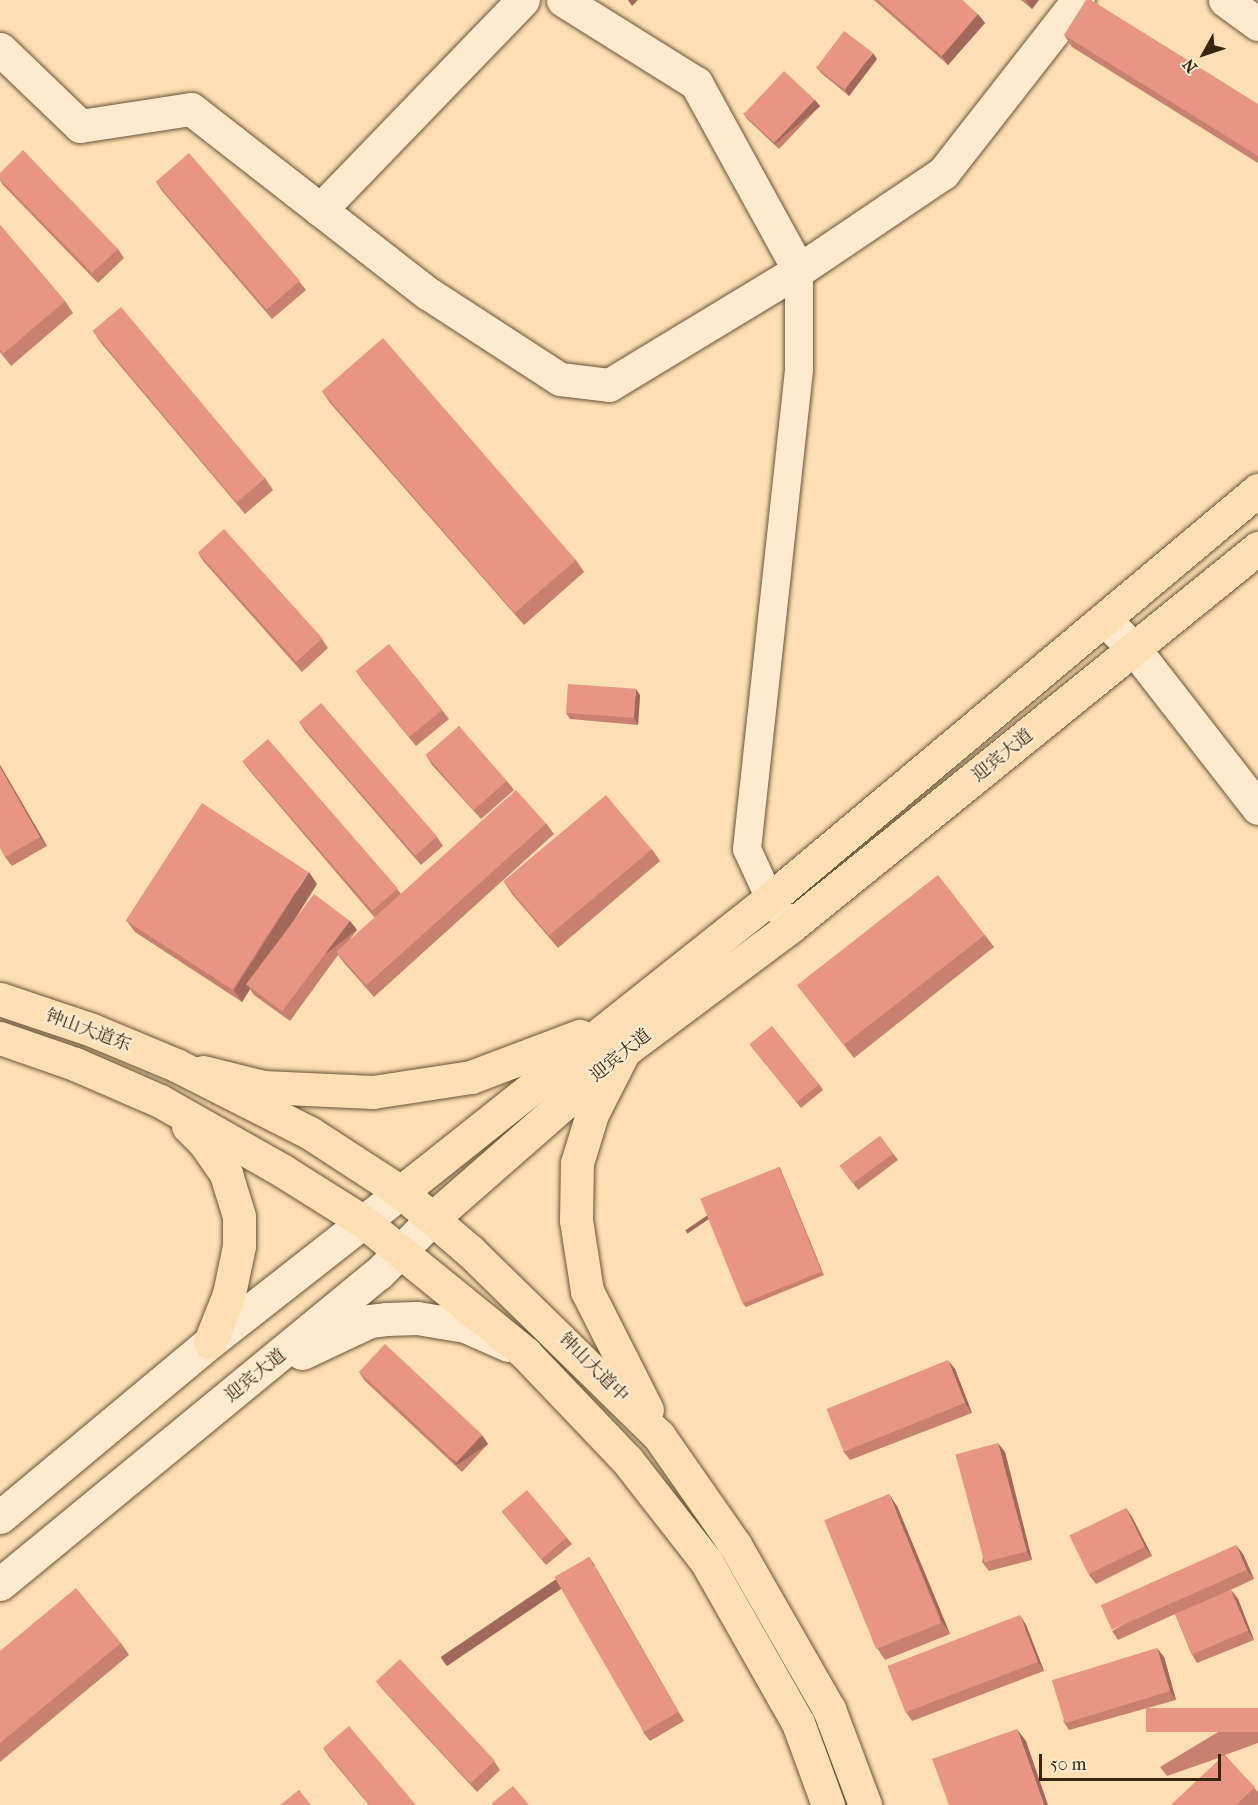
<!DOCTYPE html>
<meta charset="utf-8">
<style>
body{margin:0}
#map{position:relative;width:1258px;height:1805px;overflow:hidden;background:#fedfb3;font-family:"IM FELL French Canon","Noto Serif SC",serif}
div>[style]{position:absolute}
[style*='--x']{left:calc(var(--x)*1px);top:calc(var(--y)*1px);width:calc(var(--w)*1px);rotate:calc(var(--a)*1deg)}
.roads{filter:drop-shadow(0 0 2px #685439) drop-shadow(0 0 2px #685439)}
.street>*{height:28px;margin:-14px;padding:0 14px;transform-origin:14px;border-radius:14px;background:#feeace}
.secondary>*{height:33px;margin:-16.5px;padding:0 16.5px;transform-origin:16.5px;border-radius:16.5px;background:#feeace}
.primary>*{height:33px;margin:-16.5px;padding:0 16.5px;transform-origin:16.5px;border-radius:16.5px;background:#fedfb3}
.highway>*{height:33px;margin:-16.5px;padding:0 16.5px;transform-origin:16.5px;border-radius:16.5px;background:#fedfb3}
.wall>*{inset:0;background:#c88071;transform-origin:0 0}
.shaded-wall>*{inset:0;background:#a2685c;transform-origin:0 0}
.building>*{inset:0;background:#e89583;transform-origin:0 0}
span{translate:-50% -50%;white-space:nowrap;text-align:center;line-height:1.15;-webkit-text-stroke:4.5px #feeace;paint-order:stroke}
.street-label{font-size:18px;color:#362610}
.north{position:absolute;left:1174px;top:24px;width:60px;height:60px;-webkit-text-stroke:4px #feeace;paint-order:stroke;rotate:230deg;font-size:16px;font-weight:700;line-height:24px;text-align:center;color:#362610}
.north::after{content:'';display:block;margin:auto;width:21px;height:27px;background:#362610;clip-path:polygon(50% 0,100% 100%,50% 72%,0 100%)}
.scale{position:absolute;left:1039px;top:1754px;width:182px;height:27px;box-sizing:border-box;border:3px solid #362610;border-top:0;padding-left:8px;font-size:18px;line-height:21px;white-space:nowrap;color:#362610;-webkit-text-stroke:4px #feeace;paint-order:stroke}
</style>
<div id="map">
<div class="roads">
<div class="street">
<i style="--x:791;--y:926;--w:34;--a:-128"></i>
<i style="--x:770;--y:899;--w:55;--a:-114.7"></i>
<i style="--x:747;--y:849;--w:483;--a:-83.8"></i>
<i style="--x:799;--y:369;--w:99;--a:-90"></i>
</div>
<div class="secondary">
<i style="--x:563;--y:0;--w:157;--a:32"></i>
<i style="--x:696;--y:83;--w:213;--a:61.2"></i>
<i style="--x:1225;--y:0;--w:41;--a:36"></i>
<i style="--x:0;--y:49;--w:111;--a:43.9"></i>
<i style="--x:80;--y:126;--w:112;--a:-8.7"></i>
<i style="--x:191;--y:109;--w:301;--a:37.9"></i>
<i style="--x:429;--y:294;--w:156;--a:33"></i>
<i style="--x:560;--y:379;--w:49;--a:7"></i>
<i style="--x:609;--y:385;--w:222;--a:-31.2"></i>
<i style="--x:799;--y:270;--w:174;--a:-34"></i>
<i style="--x:943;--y:173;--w:219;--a:-52"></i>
<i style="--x:320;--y:210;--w:292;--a:-46"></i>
<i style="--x:1104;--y:619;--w:44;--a:45"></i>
<i style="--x:1135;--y:650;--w:200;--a:52.1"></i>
<i style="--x:302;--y:1353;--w:75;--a:-25.2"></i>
<i style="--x:370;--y:1321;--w:16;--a:-7"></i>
<i style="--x:386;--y:1319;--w:31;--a:-2"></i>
<i style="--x:417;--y:1318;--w:49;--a:9.5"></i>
<i style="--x:465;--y:1326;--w:47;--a:23.8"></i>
<i style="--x:0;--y:1517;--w:273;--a:-39.8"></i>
<i style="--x:210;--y:1342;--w:243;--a:-38.1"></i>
<i style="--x:0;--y:1584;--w:489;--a:-39.4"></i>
<i style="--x:378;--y:1274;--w:78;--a:-45.5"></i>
</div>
<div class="primary">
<i style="--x:203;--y:1072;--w:62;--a:14"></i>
<i style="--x:263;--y:1087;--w:110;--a:2.6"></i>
<i style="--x:373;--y:1092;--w:99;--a:-8.7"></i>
<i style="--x:471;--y:1077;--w:116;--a:-20.8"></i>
<i style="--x:401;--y:1192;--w:471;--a:-38.5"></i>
<i style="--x:770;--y:899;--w:637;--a:-39.97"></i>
<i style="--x:433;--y:1218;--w:254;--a:-41.2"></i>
<i style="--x:624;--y:1051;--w:209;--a:-36.8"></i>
<i style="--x:791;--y:926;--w:601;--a:-38.99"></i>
</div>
<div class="highway">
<i style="--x:0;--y:999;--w:97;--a:18.6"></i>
<i style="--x:92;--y:1030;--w:91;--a:22.6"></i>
<i style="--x:176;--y:1065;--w:150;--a:26.9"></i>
<i style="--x:310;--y:1133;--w:108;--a:33"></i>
<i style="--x:401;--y:1192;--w:92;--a:40.6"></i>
<i style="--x:471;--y:1252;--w:263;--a:44.4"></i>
<i style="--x:659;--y:1436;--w:133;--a:55.1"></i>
<i style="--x:735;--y:1545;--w:189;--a:60.2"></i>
<i style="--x:829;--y:1709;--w:103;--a:69.4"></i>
<i style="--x:0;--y:1038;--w:79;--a:19.1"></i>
<i style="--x:75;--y:1064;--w:93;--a:23.5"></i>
<i style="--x:160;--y:1101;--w:142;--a:29.6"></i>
<i style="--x:283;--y:1171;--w:96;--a:32.2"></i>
<i style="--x:364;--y:1222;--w:208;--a:39.1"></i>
<i style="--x:525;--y:1353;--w:148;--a:46.4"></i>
<i style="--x:627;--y:1460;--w:128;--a:52"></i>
<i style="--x:706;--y:1561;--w:186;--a:60.4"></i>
<i style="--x:798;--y:1723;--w:87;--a:69.9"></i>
<i style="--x:624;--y:1051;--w:71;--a:116.9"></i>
<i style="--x:592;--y:1114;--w:51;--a:107"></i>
<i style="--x:577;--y:1163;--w:57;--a:91"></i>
<i style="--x:576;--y:1220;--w:72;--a:81.2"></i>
<i style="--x:587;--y:1291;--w:133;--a:63.2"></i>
<i style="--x:188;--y:1126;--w:23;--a:45"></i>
<i style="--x:204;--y:1142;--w:39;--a:55"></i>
<i style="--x:226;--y:1174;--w:44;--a:72.8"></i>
<i style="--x:239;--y:1216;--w:30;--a:90"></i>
<i style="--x:239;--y:1246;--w:49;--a:101.8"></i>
<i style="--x:229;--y:1294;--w:52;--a:111.6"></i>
</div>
</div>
<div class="wall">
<i style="clip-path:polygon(874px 0,962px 0,985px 23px,948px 65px)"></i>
<i style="clip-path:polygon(1021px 0,1039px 0,1032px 9px)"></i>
<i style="clip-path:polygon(1064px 35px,1258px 104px,1258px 163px,1072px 47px)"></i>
<i style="clip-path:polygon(877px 59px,849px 96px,821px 73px,816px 67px)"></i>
<i style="clip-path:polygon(815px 100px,820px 106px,779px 149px,747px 119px,743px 113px)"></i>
<i style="clip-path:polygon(0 173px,118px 249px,124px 258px,98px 283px,3px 185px,0 180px)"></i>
<i style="clip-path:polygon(156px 182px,299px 281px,306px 290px,272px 319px,162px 191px)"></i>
<i style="clip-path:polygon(0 225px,65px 301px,73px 313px,11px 366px,0 352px)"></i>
<i style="clip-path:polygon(93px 331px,265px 478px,273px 490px,245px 514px,101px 343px)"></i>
<i style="clip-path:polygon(322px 391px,576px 560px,584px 572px,524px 625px,330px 403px)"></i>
<i style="clip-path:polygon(198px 553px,322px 639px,328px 648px,302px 672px,204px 562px)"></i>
<i style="clip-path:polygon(356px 671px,442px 710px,449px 719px,416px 746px,362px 680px)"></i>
<i style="clip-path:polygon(640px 695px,638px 725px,570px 719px,566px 713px)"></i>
<i style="clip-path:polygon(299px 722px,437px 837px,443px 846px,421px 865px,305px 731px)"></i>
<i style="clip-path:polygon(426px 755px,507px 781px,514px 790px,481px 819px,432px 765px)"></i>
<i style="clip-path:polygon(242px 761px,397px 889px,401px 894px,546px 823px,554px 834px,374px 997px,345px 964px,338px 955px,290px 1021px,254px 995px,250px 989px,242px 1002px,135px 932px,126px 920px,317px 884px,284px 937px,350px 921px,357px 930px,348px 942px,375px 918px,249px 770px)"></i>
<i style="clip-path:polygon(0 765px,47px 846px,12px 866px,5px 857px)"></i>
<i style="clip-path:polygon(652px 849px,660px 861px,558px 948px,512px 894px,504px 882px)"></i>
<i style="clip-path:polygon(985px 935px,994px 947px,854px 1058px,798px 986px)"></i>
<i style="clip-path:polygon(750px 1045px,819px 1084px,823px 1090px,801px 1108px)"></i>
<i style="left:880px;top:1136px;width:30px;height:50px;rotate:53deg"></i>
<i style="clip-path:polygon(779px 1167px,781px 1170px,824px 1275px,746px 1307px,743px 1304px)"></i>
<i style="clip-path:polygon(955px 1369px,972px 1413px,850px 1460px,843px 1451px)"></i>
<i style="clip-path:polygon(359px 1372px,488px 1444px,462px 1472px,365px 1381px)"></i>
<i style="clip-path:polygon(1005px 1452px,1032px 1560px,989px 1571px,982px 1562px)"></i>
<i style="clip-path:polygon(897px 1506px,950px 1634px,885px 1660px,877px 1648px)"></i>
<i style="clip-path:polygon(1126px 1508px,1132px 1517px,1152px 1556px,1096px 1584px,1089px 1575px)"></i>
<i style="clip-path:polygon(502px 1512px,567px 1538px,572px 1544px,546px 1565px)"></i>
<i style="clip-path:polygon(1243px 1554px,1254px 1579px,1224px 1593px,1231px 1590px,1238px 1599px,1254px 1640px,1197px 1663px,1191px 1653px,1175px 1614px,1118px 1640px,1112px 1631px)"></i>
<i style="clip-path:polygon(595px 1566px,684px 1721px,650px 1741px,643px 1732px)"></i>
<i style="clip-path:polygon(1026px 1625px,1044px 1671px,912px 1721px,906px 1712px)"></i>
<i style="clip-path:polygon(121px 1643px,129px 1655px,0 1762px,0 1651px)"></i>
<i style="clip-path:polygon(1164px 1657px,1176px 1700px,1069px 1730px,1063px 1721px)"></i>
<i style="clip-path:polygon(376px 1681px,494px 1761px,500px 1770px,477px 1792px,383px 1690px)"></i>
<i style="clip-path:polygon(1258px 1708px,1258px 1743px,1225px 1755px,1258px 1792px,1258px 1804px,1257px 1805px,1171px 1805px,1224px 1756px,1167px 1776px,1160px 1767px)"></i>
<i style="clip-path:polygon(323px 1748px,416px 1805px,369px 1805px,329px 1757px)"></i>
</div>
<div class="shaded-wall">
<i style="clip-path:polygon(628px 0,638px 0,632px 6px)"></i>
<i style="clip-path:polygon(1026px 0,1039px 0,1032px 9px)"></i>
<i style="clip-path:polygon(978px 14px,985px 23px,948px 65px,942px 56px)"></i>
<i style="clip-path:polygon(873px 53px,877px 59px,849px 96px,845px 89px)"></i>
<i style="left:815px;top:100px;width:8px;height:59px;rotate:50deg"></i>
<i style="clip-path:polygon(636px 689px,640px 695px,638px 725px,634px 718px)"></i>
<i style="clip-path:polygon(0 765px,47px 846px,40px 837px,0 767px)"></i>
<i style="clip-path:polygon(309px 872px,317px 884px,251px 988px,248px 986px,250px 989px,242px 1002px,234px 990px)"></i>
<i style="left:350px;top:921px;width:11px;height:112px;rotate:52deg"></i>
<i style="left:779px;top:1167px;width:4px;height:113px;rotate:56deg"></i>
<i style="clip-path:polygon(948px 1360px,955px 1369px,972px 1413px,965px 1403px)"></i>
<i style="left:482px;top:1435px;width:11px;height:38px;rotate:56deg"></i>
<i style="clip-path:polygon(998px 1443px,1005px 1452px,1032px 1560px,1026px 1551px)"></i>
<i style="clip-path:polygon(889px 1494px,897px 1506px,950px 1634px,942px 1622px)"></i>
<i style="clip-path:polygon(1126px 1508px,1132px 1517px,1152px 1556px,1145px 1547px)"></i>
<i style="clip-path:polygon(1236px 1545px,1243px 1554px,1254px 1579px,1247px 1570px)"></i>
<i style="left:589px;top:1557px;width:11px;height:179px;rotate:56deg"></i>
<i style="clip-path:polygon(1231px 1590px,1238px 1599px,1254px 1640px,1248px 1631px)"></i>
<i style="clip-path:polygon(1020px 1615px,1026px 1625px,1044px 1671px,1038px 1662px)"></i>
<i style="clip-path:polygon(1157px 1648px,1164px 1657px,1176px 1700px,1170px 1691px)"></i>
<i style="clip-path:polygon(1017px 1729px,1026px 1741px,1048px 1805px,1044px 1805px)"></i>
</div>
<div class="building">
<i style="clip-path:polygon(878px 0,962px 0,978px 14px,942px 56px)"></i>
<i style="clip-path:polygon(1086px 0,1091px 0,1258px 104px,1258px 156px,1064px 35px)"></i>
<i style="left:844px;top:31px;width:36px;height:46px;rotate:37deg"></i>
<i style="left:784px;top:71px;width:42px;height:59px;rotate:43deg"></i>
<i style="clip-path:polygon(23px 150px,118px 249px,92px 273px,0 179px,0 173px)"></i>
<i style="left:189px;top:153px;width:169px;height:44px;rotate:49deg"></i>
<i style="clip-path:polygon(0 225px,65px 301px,3px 354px,0 350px)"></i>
<i style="left:121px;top:307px;width:224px;height:37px;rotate:50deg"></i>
<i style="left:383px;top:338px;width:294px;height:81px;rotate:49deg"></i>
<i style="left:224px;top:529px;width:147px;height:35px;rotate:48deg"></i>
<i style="left:389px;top:644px;width:85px;height:43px;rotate:51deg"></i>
<i style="left:568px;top:684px;width:68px;height:29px;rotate:4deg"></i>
<i style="left:321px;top:703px;width:177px;height:29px;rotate:49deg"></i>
<i style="left:459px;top:726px;width:73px;height:44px;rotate:49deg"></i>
<i style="left:268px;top:739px;width:198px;height:34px;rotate:49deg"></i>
<i style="clip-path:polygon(0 767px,40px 837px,5px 857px,0 848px)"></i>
<i style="left:516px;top:790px;width:45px;height:242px;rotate:48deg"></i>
<i style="left:606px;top:795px;width:71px;height:134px;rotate:50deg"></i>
<i style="left:202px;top:803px;width:127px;height:140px;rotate:33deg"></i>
<i style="left:938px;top:875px;width:76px;height:179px;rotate:52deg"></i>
<i style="left:314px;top:894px;width:45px;height:113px;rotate:37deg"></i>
<i style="left:772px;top:1026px;width:75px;height:29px;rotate:51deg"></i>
<i style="left:880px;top:1136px;width:22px;height:50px;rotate:54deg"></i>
<i style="left:779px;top:1167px;width:113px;height:85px;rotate:68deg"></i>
<i style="left:385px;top:1344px;width:133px;height:38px;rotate:43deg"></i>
<i style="left:948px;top:1360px;width:46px;height:131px;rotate:68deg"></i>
<i style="left:998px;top:1443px;width:112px;height:44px;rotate:75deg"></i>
<i style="left:527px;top:1490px;width:62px;height:33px;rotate:50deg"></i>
<i style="left:889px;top:1494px;width:139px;height:70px;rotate:68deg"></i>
<i style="left:1126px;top:1508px;width:43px;height:63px;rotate:64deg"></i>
<i style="left:1236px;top:1545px;width:27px;height:148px;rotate:66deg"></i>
<i style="left:589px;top:1557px;width:179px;height:40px;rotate:60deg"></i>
<i style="clip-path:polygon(76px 1588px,121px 1643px,0 1743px,0 1651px)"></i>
<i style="left:1231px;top:1590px;width:44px;height:61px;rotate:67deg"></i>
<i style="left:1020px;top:1615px;width:50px;height:142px;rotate:69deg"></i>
<i style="left:1157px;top:1648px;width:45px;height:110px;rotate:73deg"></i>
<i style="left:400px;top:1659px;width:139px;height:33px;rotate:47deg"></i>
<i style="left:1258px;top:1708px;width:24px;height:112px;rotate:90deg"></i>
<i style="clip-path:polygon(349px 1726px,416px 1805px,370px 1805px,323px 1748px)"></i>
<i style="clip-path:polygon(1017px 1729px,1044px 1805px,949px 1805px,932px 1759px)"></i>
<i style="clip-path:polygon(1224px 1755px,1255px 1787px,1236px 1805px,1171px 1805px)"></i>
<i style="clip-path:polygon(513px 1786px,529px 1805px,493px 1805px,492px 1803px)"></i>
<i style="clip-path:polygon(299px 1790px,311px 1805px,280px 1805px)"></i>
</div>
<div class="street-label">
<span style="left:1003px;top:756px;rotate:-39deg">迎宾大道</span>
<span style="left:88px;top:1031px;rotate:20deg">钟山大道东</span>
<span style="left:621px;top:1056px;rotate:-39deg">迎宾大道</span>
<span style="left:593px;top:1368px;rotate:45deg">钟山大道中</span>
<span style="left:256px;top:1376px;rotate:-39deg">迎宾大道</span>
</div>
<div class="north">N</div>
<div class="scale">50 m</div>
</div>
